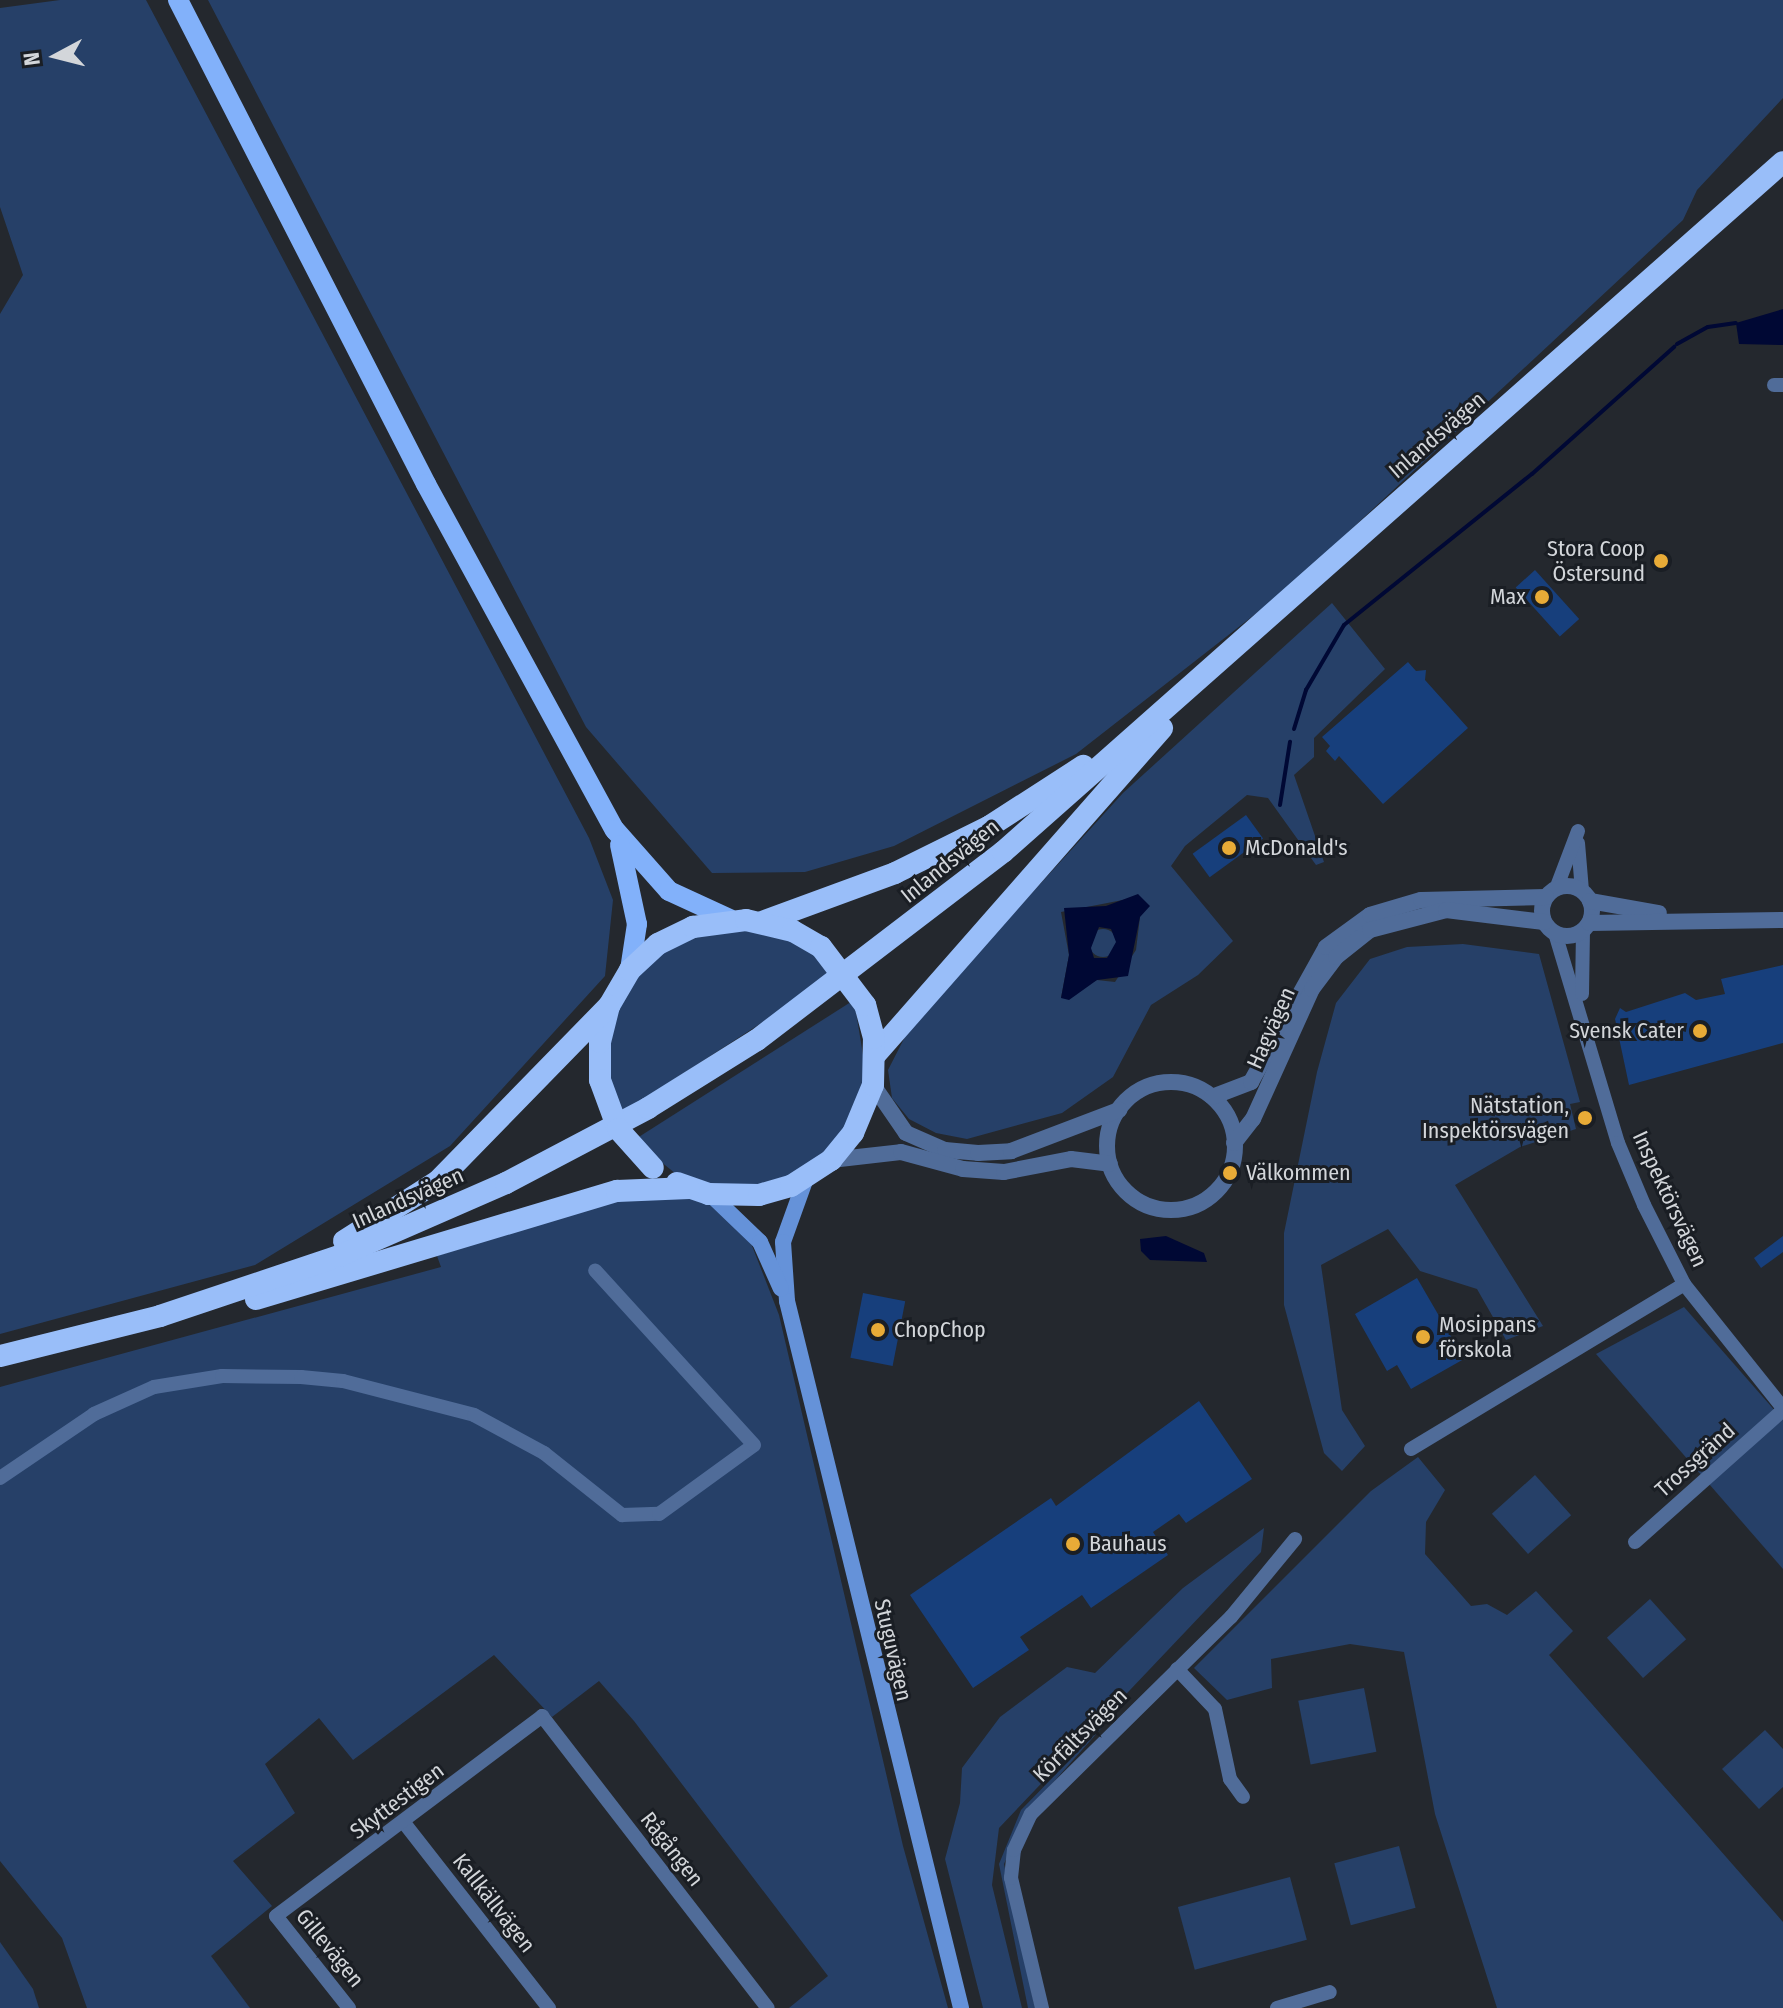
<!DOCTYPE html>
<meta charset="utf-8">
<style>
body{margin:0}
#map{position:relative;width:1783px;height:2008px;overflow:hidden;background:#24282e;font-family:"Fira Sans Condensed",sans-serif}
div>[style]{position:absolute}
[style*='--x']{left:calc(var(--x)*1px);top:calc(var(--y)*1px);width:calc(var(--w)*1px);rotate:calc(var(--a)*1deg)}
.green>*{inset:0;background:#264068;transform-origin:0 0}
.round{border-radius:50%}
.water>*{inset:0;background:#000834}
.stream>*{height:4px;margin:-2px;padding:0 2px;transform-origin:2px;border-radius:2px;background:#000834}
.building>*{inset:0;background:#173f7c;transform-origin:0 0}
.minor>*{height:14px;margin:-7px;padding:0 7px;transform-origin:7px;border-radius:7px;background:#506c99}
.tertiary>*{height:16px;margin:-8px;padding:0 8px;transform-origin:8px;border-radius:8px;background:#506c99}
.tertiary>.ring{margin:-8px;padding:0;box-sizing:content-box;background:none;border:16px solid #506c99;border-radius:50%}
.secondary>*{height:16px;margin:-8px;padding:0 8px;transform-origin:8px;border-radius:8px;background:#6592d9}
.primary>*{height:20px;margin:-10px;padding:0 10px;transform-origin:10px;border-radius:10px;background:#82b1fa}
.trunk>*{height:22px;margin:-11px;padding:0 11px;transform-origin:11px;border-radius:11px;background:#99bef9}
.trunk-bridge>*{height:22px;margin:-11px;padding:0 11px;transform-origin:11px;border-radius:11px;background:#99bef9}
.dots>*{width:22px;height:22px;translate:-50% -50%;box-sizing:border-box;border:4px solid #1a1e24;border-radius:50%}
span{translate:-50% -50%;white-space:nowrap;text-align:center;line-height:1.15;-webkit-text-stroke:6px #1a1e24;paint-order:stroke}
.street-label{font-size:22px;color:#d3d6da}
.poi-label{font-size:22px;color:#d3d6da}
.right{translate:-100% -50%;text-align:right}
.left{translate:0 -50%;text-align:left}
.north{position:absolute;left:16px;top:16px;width:80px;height:80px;-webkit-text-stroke:6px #1a1e24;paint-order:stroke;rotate:263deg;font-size:22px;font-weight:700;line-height:32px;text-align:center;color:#d3d6da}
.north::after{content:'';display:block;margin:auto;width:28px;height:36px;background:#d3d6da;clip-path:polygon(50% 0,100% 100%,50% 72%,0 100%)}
</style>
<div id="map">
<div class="green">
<i style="clip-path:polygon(60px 0,146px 0,589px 838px,613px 900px,605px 976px,450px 1146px,255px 1265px,0 1334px,0 314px,23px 275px,0 207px,0 8px)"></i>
<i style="clip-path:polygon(208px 0,1783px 0,1783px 98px,1697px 190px,1683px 220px,1286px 590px,1076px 754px,894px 846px,805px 872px,712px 873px,586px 727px)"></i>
<i style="clip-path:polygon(evenodd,1332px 603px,1385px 669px,1314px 738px,1314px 757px,1294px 775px,1324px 862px,1316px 865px,1268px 798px,1247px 795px,1185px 846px,1171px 866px,1233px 941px,1198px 975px,1151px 1005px,1113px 1077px,1062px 1113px,967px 1139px,936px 1133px,909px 1119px,892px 1098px,888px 1070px,910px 1027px,1123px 793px,1332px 603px,1133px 898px,1140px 917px,1136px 950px,1115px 982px,1097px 980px,1061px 998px,1069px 955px,1061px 912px,1133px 898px)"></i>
<i style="clip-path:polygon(731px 928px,771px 933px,807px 948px,837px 974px,619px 1115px,608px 1077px,613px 1018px,631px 983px,658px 955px,693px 936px)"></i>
<i class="round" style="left:1089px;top:929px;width:28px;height:28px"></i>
<i style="clip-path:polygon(1463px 944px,1539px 954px,1580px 1102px,1570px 1104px,1576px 1129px,1520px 1147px,1455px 1185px,1543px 1326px,1506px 1340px,1477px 1289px,1420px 1271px,1388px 1229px,1321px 1265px,1342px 1410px,1365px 1446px,1342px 1471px,1324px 1453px,1284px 1305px,1284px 1233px,1317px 1072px,1336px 1003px,1370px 959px,1407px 947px)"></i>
<i style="clip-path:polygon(854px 1000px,867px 1079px,844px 1135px,799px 1175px,740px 1190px,681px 1178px,634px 1140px)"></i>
<i style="clip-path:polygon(615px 1196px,699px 1199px,717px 1206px,749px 1238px,779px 1315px,903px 1846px,948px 2008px,789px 2008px,828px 1976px,634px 1721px,599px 1681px,552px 1717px,494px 1655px,353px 1760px,319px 1718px,265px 1764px,295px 1813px,233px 1861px,272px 1906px,211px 1956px,250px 2008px,87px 2008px,62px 1938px,0 1861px,0 1387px,441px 1267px,437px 1256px)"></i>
<i style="clip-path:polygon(1684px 1307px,1783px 1420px,1783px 1569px,1596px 1354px)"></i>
<i style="clip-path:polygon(1418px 1457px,1445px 1490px,1426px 1522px,1425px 1554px,1471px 1606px,1487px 1604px,1507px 1615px,1536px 1591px,1573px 1631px,1549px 1655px,1783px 1922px,1783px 2008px,1497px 2008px,1435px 1814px,1404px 1652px,1350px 1644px,1271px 1659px,1272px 1688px,1227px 1700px,1194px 1668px,1371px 1491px)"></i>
<i style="left:1535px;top:1475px;width:54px;height:58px;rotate:48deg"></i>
<i style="clip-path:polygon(1264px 1528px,1261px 1552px,999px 1828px,992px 1885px,1022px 2008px,983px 2008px,945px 1859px,960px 1803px,962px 1768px,1000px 1717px,1067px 1667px,1095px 1673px,1183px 1588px)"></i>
<i style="left:1650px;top:1599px;width:54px;height:58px;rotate:48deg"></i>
<i style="left:1364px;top:1688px;width:65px;height:67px;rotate:79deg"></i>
<i style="clip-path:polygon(1106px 1723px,1026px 1813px,1004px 1864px,1035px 2008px,1028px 2008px,999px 1864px,1021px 1810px)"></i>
<i style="clip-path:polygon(1765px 1730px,1783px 1749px,1783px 1787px,1759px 1809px,1722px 1769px)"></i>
<i style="left:1399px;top:1846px;width:64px;height:67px;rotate:75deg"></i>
<i style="left:1290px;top:1877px;width:65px;height:116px;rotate:75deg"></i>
<i style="clip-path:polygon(0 1942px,33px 1989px,39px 2008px,0 2008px)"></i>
</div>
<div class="water">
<i style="clip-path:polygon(1783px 309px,1783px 345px,1739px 344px,1736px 323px)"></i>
<i style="clip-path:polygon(evenodd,1138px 894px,1150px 906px,1140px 917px,1128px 976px,1097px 980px,1069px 1000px,1061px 998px,1069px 955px,1064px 908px,1106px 906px,1138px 894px,1099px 927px,1111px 929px,1116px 942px,1107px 958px,1094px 958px,1091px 948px,1099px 927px)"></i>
<i style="clip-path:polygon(1166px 1236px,1204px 1253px,1207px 1262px,1150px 1260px,1141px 1251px,1140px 1239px)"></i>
</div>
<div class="stream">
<i style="--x:1677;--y:344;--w:35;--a:-29"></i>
<i style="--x:1708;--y:327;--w:28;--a:-8"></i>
<i style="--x:1294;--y:729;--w:41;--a:-72.9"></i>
<i style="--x:1306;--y:690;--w:75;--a:-59.7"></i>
<i style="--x:1344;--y:625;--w:241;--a:-38.8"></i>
<i style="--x:1532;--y:474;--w:191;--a:-41.8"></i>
<i style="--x:1280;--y:805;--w:64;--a:-81"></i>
</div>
<div class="building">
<i style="left:1535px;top:570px;width:66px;height:26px;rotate:48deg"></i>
<i style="clip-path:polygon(1408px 662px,1416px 671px,1426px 670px,1425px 680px,1468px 728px,1383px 804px,1339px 756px,1335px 761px,1326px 751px,1330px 746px,1322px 737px)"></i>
<i style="left:1246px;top:815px;width:29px;height:66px;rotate:54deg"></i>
<i style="clip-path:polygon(1783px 965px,1783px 1043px,1629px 1085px,1615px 1019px,1620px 1008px,1626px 1012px,1685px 993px,1696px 1000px,1725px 994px,1721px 979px)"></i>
<i style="clip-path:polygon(1783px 1236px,1783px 1252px,1761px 1268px,1754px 1258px)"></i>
<i style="clip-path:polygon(1417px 1278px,1464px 1359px,1411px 1389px,1397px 1365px,1387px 1371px,1355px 1314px)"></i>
<i style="left:863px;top:1293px;width:43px;height:66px;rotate:11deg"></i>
<i style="clip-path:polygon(1199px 1401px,1252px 1479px,1186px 1523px,1179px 1514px,1153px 1532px,1168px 1555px,1091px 1608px,1082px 1595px,1020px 1637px,1029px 1650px,973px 1688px,910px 1595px,1051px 1498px,1056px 1506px)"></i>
</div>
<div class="minor">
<i style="--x:1774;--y:385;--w:9;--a:0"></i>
<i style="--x:1578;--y:843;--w:48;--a:85.2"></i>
<i style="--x:1556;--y:889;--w:62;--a:-69.2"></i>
<i style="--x:1555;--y:933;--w:219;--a:73.3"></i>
<i style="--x:1618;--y:1143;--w:67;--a:67.2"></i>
<i style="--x:1644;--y:1205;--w:89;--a:63.1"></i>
<i style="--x:1684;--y:1284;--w:159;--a:51.4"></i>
<i style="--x:1582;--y:994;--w:63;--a:-89.1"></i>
<i style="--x:1411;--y:1449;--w:319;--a:-31.1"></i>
<i style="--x:0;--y:1478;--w:114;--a:-34.2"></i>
<i style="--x:94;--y:1414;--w:66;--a:-24.2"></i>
<i style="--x:154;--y:1387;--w:69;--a:-9.2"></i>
<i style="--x:222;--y:1376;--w:79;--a:0.7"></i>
<i style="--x:301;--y:1377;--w:42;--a:5.4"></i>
<i style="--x:343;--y:1381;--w:135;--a:14.5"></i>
<i style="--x:474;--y:1415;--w:80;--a:28.5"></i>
<i style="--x:544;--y:1453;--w:100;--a:38.5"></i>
<i style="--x:622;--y:1515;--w:37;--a:-2"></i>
<i style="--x:659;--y:1514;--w:117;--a:-36"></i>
<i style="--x:754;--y:1445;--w:236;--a:-132.3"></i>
<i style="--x:1635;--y:1542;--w:198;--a:-41.7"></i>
<i style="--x:1177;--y:1669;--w:55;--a:46.5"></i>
<i style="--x:1215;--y:1709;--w:72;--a:77.9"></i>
<i style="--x:1230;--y:1779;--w:22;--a:54"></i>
<i style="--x:405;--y:1824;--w:234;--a:52"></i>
<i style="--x:349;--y:2008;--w:117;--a:-128.4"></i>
<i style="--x:276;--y:1916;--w:333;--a:-36.9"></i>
<i style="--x:542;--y:1716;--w:369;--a:52.3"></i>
<i style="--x:1042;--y:2008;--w:134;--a:-103.4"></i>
<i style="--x:1011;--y:1878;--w:28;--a:-84"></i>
<i style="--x:1014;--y:1850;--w:40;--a:-65"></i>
<i style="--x:1031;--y:1814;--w:281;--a:-44.6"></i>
<i style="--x:1231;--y:1617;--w:101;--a:-50.6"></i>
<i style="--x:1277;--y:2008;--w:55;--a:-16.8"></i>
</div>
<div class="tertiary">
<i class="ring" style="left:1542px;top:886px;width:34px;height:34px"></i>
<i style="--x:1590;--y:901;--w:70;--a:9.9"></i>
<i style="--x:1589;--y:923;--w:194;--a:-0.9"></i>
<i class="ring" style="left:1107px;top:1082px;width:112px;height:112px"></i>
<i style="--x:873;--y:1085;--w:58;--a:55.5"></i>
<i style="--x:906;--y:1133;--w:43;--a:23.6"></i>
<i style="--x:945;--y:1150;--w:33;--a:5"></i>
<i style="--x:978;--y:1153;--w:33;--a:-3"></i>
<i style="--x:1011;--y:1151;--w:116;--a:-20.8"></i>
<i style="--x:1212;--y:1097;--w:42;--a:-21"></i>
<i style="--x:1251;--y:1082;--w:154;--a:-60.9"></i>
<i style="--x:1326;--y:947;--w:54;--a:-36"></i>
<i style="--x:1370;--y:915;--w:53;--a:-16.4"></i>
<i style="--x:1421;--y:900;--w:125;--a:-1.4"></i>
<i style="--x:1234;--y:1143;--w:31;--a:-52"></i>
<i style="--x:1253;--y:1119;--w:143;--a:-65.6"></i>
<i style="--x:1312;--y:989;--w:40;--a:-53"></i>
<i style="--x:1336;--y:957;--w:43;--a:-38.5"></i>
<i style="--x:1370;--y:930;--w:79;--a:-14.7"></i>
<i style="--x:1446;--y:910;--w:99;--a:7"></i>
<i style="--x:831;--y:1160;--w:70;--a:-6.5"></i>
<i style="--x:901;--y:1152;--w:64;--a:15.3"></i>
<i style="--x:963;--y:1169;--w:41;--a:4.2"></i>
<i style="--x:1004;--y:1172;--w:68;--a:-11"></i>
<i style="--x:1071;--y:1159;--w:39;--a:7"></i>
</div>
<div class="secondary">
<i style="--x:806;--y:1178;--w:68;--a:109.8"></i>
<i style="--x:783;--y:1242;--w:59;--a:86.1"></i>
<i style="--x:787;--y:1301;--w:728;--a:76.17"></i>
<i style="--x:710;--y:1194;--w:69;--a:43.8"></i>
<i style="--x:760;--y:1242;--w:51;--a:65.9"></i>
</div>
<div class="primary">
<i style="--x:178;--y:0;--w:544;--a:62.87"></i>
<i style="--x:426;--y:484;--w:394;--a:61.4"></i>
<i style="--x:615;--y:830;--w:81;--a:48.5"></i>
<i style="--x:669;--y:891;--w:67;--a:24.7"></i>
<i style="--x:620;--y:845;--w:81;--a:77.9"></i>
<i style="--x:637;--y:924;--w:47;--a:98.7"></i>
</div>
<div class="trunk">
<i style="--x:762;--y:922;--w:142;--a:-20.2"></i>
<i style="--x:895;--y:873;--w:106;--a:-26.3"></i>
<i style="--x:990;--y:826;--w:111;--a:-32.8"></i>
<i style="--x:875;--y:1055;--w:435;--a:-48.7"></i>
<i style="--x:600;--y:1080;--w:38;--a:-90"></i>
<i style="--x:600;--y:1042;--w:37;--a:-76"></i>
<i style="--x:609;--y:1006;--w:42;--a:-59.7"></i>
<i style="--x:630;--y:970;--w:38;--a:-43"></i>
<i style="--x:658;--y:944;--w:39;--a:-26"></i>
<i style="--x:693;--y:927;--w:53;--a:-7.5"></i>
<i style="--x:746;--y:920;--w:48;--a:13.2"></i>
<i style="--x:793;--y:931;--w:32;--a:30"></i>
<i style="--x:677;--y:1183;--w:34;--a:19"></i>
<i style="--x:709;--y:1194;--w:50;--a:1.1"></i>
<i style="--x:759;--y:1195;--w:33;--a:-16"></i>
<i style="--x:791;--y:1186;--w:48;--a:-33"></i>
<i style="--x:831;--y:1160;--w:35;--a:-51"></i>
<i style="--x:853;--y:1133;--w:52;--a:-67.4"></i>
<i style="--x:873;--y:1085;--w:47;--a:-88.8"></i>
<i style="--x:874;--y:1038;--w:34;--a:-105"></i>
<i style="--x:344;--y:1241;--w:112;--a:-32.6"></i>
<i style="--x:438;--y:1181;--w:245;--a:-45.7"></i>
<i style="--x:256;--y:1299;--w:377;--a:-16.7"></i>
<i style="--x:617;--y:1191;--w:72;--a:-2.4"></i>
<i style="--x:0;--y:1356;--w:165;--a:-14"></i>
<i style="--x:160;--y:1316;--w:189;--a:-18.5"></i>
<i style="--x:339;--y:1256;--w:182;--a:-23.6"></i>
<i style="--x:506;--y:1183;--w:161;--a:-27.8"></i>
<i style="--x:648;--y:1108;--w:128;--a:-32"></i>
<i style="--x:757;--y:1040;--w:310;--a:-37.4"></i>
<i style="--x:1003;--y:852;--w:1041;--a:-41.5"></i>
</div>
<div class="trunk-bridge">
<i style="--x:821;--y:947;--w:73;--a:52.8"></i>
<i style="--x:600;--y:1080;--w:52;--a:69.8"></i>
<i style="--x:618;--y:1129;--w:52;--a:48.1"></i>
</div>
<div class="dots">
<i style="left:1661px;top:561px;background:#e8ab37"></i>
<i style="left:1542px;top:597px;background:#e8ab37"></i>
<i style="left:1229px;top:848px;background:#e8ab37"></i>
<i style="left:1700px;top:1031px;background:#e8ab37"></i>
<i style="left:1585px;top:1118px;background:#e8ab37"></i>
<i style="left:1230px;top:1173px;background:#e8ab37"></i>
<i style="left:878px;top:1330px;background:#e8ab37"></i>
<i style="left:1423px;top:1337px;background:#e8ab37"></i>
<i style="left:1073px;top:1544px;background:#e8ab37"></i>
</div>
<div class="street-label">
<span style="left:1437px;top:435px;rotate:-41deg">Inlandsvägen</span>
<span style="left:950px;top:861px;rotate:-39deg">Inlandsvägen</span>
<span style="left:1271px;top:1028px;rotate:-66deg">Hagvägen</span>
<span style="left:408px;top:1198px;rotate:-24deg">Inlandsvägen</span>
<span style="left:1670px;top:1199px;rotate:65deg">Inspektörsvägen</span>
<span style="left:1695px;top:1460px;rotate:-42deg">Trossgränd</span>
<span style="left:893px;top:1650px;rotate:77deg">Stuguvägen</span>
<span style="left:1080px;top:1735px;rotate:-45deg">Körfältsvägen</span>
<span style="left:397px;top:1801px;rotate:-37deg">Skyttestigen</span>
<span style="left:672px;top:1849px;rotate:52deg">Rågången</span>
<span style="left:494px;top:1903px;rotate:52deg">Kallkällvägen</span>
<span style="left:330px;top:1948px;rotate:51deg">Gillevägen</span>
</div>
<div class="poi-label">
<span class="right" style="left:1645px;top:561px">Stora Coop<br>Östersund</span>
<span class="right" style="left:1526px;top:597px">Max</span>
<span class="left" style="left:1245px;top:848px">McDonald's</span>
<span class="right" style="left:1684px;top:1031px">Svensk Cater</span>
<span class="right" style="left:1569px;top:1118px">Nätstation,<br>Inspektörsvägen</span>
<span class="left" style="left:1246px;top:1173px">Välkommen</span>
<span class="left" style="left:1439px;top:1337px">Mosippans<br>förskola</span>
<span class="left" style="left:894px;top:1330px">ChopChop</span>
<span class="left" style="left:1089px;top:1544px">Bauhaus</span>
</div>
<div class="north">N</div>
</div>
